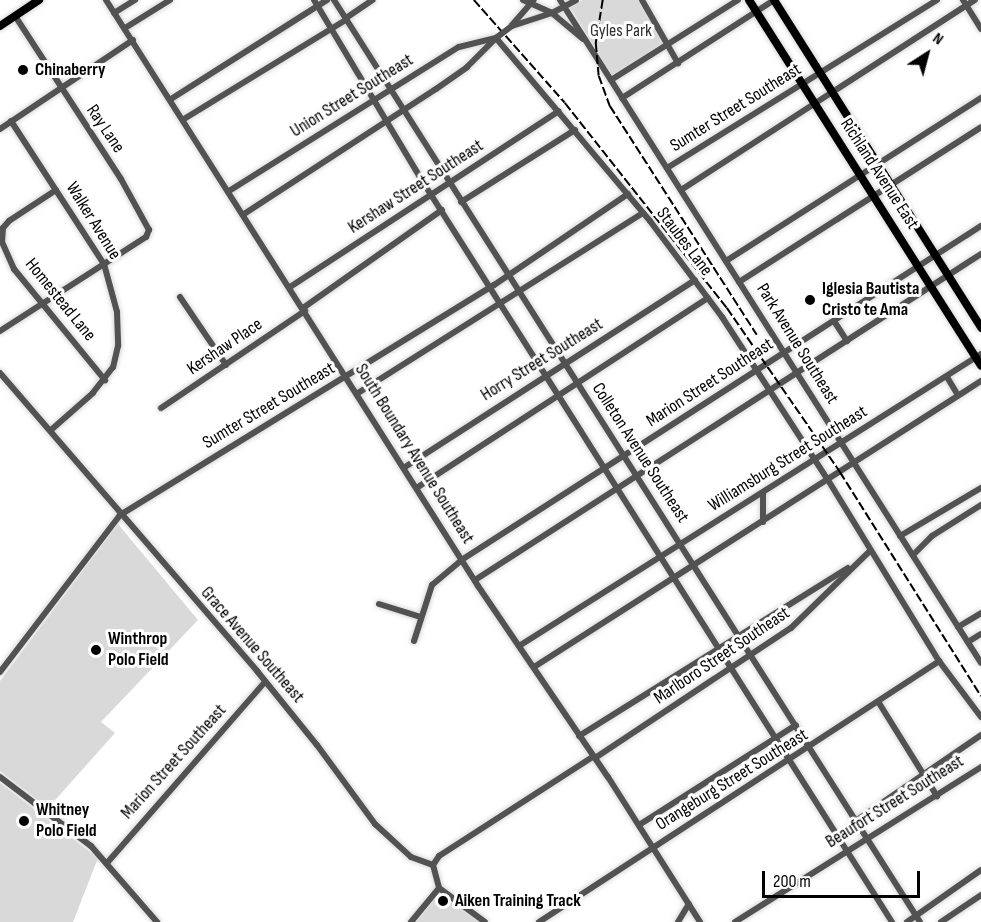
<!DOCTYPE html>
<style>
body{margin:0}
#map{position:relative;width:981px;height:922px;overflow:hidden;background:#fff;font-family:"Sofia Sans Condensed",sans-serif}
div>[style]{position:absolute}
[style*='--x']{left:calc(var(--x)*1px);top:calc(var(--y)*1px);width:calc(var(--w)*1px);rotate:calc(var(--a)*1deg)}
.green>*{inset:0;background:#d9d9d9}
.roads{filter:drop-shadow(0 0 2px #dbdbdb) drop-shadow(0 0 2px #dbdbdb)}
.minor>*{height:6px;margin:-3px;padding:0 3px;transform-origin:3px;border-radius:3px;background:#525252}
.major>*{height:8px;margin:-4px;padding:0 4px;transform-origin:4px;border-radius:4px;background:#000}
.rail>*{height:1.5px;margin-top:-0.75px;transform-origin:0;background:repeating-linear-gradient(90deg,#000 0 9px,transparent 0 12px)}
.minor-bridge>*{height:6px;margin:-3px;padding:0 3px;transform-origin:3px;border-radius:3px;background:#525252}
.dots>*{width:16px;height:16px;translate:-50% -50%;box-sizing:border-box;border:3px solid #fff;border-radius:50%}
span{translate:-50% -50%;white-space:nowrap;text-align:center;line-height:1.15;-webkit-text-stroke:6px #fff;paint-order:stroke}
.park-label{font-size:18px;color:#303030}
.poi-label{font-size:18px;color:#000;font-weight:700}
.left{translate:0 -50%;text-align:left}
.street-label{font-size:18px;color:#000}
.north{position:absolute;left:897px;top:24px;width:60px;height:60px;-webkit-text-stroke:4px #fff;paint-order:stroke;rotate:36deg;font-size:16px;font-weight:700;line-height:24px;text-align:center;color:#000}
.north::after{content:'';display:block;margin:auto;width:21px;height:27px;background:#000;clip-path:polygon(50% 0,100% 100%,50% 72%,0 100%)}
.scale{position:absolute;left:762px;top:871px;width:158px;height:27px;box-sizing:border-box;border:3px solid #000;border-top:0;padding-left:8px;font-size:18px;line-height:21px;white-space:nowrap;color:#000;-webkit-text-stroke:4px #fff;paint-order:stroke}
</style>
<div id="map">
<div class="green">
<i style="clip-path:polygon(582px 0,639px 0,663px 43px,612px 76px,570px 7px)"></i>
<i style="clip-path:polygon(118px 524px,198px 620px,101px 722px,115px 733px,48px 808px,0 771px,0 681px)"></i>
<i style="clip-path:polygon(0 783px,98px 858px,73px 922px,0 922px)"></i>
<i style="clip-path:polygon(440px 892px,481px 922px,416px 922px)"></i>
</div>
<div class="roads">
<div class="minor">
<i style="--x:106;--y:0;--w:694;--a:57.59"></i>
<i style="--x:478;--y:586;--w:231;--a:55.8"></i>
<i style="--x:608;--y:777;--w:172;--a:57.6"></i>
<i style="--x:314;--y:0;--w:209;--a:59.1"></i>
<i style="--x:421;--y:179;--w:880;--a:57.63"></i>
<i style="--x:334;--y:0;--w:1092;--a:57.56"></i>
<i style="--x:523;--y:0;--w:32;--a:24"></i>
<i style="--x:552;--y:13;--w:40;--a:40"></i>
<i style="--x:560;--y:0;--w:785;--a:57.58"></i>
<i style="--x:642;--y:0;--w:73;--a:60.3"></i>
<i style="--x:963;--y:0;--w:34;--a:58"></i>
<i style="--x:114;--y:13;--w:25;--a:-32"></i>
<i style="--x:346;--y:18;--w:32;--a:-34"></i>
<i style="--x:512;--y:25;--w:33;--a:-49"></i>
<i style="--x:512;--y:26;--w:42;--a:-18"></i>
<i style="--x:552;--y:13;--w:27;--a:-28"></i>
<i style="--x:125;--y:28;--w:53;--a:-31.9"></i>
<i style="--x:496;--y:38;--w:239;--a:49.9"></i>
<i style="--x:650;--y:221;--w:120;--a:53.1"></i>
<i style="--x:722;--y:317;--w:194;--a:57"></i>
<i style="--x:828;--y:480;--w:212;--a:58.5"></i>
<i style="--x:939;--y:661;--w:70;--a:53.1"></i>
<i style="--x:611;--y:80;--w:150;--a:-32.2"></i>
<i style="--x:622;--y:98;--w:181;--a:-32.8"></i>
<i style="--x:171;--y:99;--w:185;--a:-32.4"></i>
<i style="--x:184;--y:119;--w:191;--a:-31.5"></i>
<i style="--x:11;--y:121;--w:171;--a:57"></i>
<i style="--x:104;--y:264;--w:50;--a:74.8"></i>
<i style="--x:117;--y:312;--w:34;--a:88"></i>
<i style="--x:118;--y:346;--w:22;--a:103"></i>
<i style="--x:113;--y:367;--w:33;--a:128"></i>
<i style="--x:93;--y:393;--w:56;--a:138.6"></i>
<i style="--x:0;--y:129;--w:160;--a:-33.8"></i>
<i style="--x:667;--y:168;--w:318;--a:-31.9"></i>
<i style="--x:56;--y:190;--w:56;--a:146.6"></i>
<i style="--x:9;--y:221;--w:9;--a:131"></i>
<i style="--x:3;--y:228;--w:14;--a:94"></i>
<i style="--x:2;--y:242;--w:30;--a:66"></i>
<i style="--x:14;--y:269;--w:144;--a:50.7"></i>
<i style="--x:681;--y:190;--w:350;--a:-32.9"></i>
<i style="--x:229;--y:191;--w:271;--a:-32.1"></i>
<i style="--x:459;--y:47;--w:38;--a:-14"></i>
<i style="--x:461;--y:202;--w:135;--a:-32.3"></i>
<i style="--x:244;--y:214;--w:229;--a:-33.1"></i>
<i style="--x:436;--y:89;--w:38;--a:-35"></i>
<i style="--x:467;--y:67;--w:38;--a:-45"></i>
<i style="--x:726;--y:261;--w:303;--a:-32.6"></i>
<i style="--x:739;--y:282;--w:287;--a:-32.6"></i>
<i style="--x:290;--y:287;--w:321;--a:-33.2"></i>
<i style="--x:180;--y:297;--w:82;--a:55.9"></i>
<i style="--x:303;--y:308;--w:170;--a:-35.2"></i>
<i style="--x:834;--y:321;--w:24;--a:57"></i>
<i style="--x:0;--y:331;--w:174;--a:-32.8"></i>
<i style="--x:146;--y:237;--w:8;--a:-67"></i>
<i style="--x:149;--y:230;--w:58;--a:-118.8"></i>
<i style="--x:121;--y:179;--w:194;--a:-123"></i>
<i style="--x:0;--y:373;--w:394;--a:49.2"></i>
<i style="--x:257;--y:671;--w:95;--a:51"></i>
<i style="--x:317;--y:745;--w:98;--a:53.7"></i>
<i style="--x:375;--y:824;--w:49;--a:42.5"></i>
<i style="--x:411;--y:857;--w:23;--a:20"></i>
<i style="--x:947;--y:377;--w:21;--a:59"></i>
<i style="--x:358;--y:393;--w:337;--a:-32.3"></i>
<i style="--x:161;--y:408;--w:174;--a:-34"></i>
<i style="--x:405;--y:467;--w:345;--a:-32.8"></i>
<i style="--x:418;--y:487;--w:346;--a:-33.1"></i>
<i style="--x:763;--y:522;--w:29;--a:-90"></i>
<i style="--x:900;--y:536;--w:94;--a:-30.7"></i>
<i style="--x:913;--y:555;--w:27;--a:-45"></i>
<i style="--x:932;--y:536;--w:58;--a:-32.3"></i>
<i style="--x:475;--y:580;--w:602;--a:-32.79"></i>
<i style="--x:379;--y:604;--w:44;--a:17.2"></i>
<i style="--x:958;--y:627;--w:27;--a:-31"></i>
<i style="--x:414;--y:641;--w:59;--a:-72.2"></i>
<i style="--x:432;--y:585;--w:40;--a:-40"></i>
<i style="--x:463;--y:559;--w:616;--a:-32.74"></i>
<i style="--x:968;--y:642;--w:15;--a:-32"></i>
<i style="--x:519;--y:646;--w:547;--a:-32.29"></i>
<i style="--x:534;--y:667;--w:531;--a:-32.61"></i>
<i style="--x:0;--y:672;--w:198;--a:-52.6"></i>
<i style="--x:120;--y:515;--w:439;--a:-31.6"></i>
<i style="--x:494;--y:285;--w:162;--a:-34.2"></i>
<i style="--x:879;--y:703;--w:110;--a:58.1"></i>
<i style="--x:579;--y:736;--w:317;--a:-32"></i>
<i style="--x:595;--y:758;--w:235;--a:-33.6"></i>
<i style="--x:791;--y:628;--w:110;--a:-44.3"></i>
<i style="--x:0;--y:777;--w:114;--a:37.2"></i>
<i style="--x:91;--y:846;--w:101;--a:49"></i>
<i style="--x:639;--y:825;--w:186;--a:-32.5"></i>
<i style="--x:840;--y:840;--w:26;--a:-50"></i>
<i style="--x:857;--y:820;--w:150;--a:-34.4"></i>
<i style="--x:107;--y:863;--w:240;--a:-48.9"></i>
<i style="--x:433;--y:865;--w:11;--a:-56"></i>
<i style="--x:439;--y:856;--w:184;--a:-32.8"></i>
<i style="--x:433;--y:865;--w:24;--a:75"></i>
<i style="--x:439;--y:888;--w:57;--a:36.5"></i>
<i style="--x:411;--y:922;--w:44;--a:-50.5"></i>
<i style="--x:539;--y:922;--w:478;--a:-33.1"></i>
<i style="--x:678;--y:922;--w:21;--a:-59"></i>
<i style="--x:735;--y:922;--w:291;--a:-32.2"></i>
<i style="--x:907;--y:922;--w:90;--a:-35.1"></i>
<i style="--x:941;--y:922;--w:48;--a:-34"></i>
</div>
<div class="major">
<i style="--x:749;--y:0;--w:433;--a:57.6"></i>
<i style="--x:774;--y:0;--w:388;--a:57.7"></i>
<i style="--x:0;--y:26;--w:47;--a:-33.7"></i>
</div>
</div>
<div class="rail">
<i style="--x:474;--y:0;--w:137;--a:48.5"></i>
<i style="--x:565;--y:103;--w:261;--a:51.7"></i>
<i style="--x:727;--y:308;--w:199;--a:55.4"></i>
<i style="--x:840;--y:472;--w:265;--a:57.8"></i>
<i style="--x:603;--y:0;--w:44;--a:99.2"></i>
<i style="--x:596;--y:43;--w:33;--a:85"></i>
<i style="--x:599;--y:76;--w:32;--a:70"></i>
<i style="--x:610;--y:106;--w:272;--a:57.3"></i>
</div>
<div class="minor-bridge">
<i style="--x:496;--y:38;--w:20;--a:-37"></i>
</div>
<div class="dots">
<i style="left:23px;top:70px;background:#000"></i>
<i style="left:810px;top:300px;background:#000"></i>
<i style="left:96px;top:650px;background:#000"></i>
<i style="left:24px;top:821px;background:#000"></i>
<i style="left:443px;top:901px;background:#000"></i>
</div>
<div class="park-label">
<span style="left:621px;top:31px">Gyles Park</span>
</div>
<div class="poi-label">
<span class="left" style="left:35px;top:70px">Chinaberry</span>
<span class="left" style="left:822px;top:300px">Iglesia Bautista<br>Cristo te Ama</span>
<span class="left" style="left:108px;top:650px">Winthrop<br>Polo Field</span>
<span class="left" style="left:36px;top:821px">Whitney<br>Polo Field</span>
<span class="left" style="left:455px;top:901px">Aiken Training Track</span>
</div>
<div class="street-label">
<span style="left:352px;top:96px;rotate:-32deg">Union Street Southeast</span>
<span style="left:736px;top:108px;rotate:-32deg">Sumter Street Southeast</span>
<span style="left:105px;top:129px;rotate:56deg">Ray Lane</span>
<span style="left:879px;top:174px;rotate:57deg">Richland Avenue East</span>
<span style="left:416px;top:187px;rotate:-33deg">Kershaw Street Southeast</span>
<span style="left:93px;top:221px;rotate:58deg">Walker Avenue</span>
<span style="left:684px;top:242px;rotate:53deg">Staubes Lane</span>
<span style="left:60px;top:300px;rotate:51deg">Homestead Lane</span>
<span style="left:797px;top:344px;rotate:58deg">Park Avenue Southeast</span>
<span style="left:225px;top:347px;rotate:-34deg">Kershaw Place</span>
<span style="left:542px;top:360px;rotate:-32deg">Horry Street Southeast</span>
<span style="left:710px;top:383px;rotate:-33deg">Marion Street Southeast</span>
<span style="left:269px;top:406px;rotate:-31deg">Sumter Street Southeast</span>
<span style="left:640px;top:453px;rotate:57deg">Colleton Avenue Southeast</span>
<span style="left:414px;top:454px;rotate:58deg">South Boundary Avenue Southeast</span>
<span style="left:788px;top:459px;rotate:-32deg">Williamsburg Street Southeast</span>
<span style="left:252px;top:645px;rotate:49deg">Grace Avenue Southeast</span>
<span style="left:722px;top:656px;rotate:-34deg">Marlboro Street Southeast</span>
<span style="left:174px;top:762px;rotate:-48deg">Marion Street Southeast</span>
<span style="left:732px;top:780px;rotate:-32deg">Orangeburg Street Southeast</span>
<span style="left:895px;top:802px;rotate:-32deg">Beaufort Street Southeast</span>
</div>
<div class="north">N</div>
<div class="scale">200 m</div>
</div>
